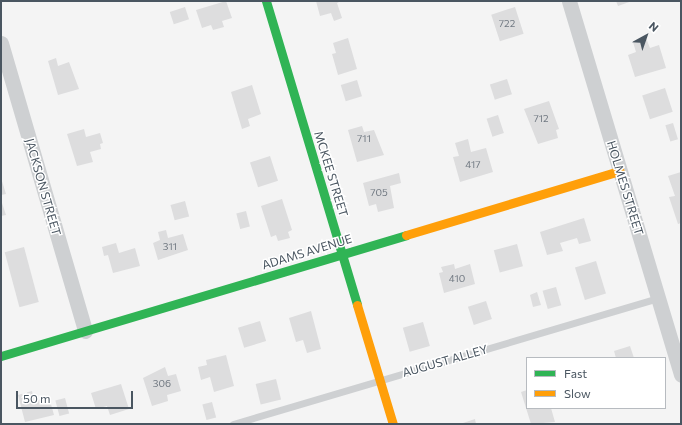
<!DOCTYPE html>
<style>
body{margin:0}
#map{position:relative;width:682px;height:425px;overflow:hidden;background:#f4f4f4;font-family:Commissioner,sans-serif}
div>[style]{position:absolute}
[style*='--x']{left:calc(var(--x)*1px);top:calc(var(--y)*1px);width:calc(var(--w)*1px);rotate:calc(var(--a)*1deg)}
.building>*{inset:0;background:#ddddde;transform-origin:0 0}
.lane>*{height:7px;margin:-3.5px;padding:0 3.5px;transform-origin:3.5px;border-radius:3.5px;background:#ced0d2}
.street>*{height:15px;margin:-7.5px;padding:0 7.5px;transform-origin:7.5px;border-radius:7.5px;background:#ced0d2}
.fast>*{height:9px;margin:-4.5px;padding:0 4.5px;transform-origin:4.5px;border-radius:4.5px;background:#30b455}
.slow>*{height:9px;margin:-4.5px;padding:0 4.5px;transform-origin:4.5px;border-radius:4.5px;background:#ff9f0a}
span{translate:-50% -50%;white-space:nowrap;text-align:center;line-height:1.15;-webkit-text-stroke:3px #fff;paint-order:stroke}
.number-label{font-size:10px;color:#707881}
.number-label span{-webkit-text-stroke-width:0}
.street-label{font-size:12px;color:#4a5661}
.frame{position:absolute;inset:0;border:2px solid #4a5661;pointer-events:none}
.legend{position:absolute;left:526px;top:357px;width:140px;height:52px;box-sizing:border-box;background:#fff;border:1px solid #b7bbc0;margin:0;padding:5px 7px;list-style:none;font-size:12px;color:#4a5661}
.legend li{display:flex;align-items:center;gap:8px;height:20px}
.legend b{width:20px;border:1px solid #b7bbc0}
.north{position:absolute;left:626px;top:16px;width:40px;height:40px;-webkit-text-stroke:3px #fff;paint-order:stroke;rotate:40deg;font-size:11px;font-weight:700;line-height:16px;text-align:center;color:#4a5661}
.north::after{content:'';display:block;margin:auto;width:14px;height:18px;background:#4a5661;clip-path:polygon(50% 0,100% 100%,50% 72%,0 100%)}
.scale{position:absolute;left:16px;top:391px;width:117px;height:18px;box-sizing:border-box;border:2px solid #4a5661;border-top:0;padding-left:5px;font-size:12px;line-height:14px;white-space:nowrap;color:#4a5661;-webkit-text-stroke:3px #fff;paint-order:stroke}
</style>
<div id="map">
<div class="building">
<i style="clip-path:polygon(226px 1px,232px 18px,222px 21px,224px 27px,213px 30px,211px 25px,202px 28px,196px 10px)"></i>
<i style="clip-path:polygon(316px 1px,341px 1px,337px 3px,342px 18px,334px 21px,331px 13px,320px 16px)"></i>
<i style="clip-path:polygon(616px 1px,632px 1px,618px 6px)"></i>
<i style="left:185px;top:7px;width:13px;height:16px;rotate:72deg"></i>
<i style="left:515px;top:7px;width:28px;height:25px;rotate:72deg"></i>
<i style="clip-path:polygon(348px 38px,357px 69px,338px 75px,332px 54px,336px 53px,333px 43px)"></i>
<i style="clip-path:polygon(646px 38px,650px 48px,659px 45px,666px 68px,635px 77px,628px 55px,636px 52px,633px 42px)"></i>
<i style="clip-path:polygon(56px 58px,58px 66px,69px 62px,79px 89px,58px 95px,48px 61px)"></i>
<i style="left:507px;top:79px;width:16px;height:18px;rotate:72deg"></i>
<i style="left:357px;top:80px;width:17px;height:17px;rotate:73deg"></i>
<i style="clip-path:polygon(252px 85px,261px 114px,248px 119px,250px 126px,242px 129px,231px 92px)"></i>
<i style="left:665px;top:88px;width:25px;height:24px;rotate:72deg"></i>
<i style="clip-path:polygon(549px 101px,559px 129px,556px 130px,558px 138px,538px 144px,524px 109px)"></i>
<i style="left:498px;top:115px;width:19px;height:12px;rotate:72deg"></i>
<i style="left:673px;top:123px;width:17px;height:8px;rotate:73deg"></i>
<i style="clip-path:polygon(362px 126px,364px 132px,374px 130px,384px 155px,357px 162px,348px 130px)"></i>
<i style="clip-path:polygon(84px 129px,86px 137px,100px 133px,103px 143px,100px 144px,101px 149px,90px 152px,93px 162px,77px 166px,67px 134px)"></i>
<i style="clip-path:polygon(468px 139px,471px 152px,486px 148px,493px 172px,460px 182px,453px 157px,459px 156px,455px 143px)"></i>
<i style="left:270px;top:156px;width:26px;height:21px;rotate:72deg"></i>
<i style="clip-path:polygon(681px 172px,681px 223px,678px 224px,669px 197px,675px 196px,668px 176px)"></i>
<i style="clip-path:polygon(399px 173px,401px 183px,390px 186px,394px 208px,378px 212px,376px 204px,369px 206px,363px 183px)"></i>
<i style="clip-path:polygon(1px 178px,6px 194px,1px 195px)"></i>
<i style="clip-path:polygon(282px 199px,292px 230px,288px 232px,290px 238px,278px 241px,276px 235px,271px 237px,261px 206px)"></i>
<i style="clip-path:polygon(1px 200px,6px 215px,1px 216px)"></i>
<i style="left:185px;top:201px;width:16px;height:15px;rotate:75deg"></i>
<i style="left:246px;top:211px;width:16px;height:10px;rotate:76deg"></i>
<i style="clip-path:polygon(584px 218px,591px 241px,579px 244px,577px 238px,560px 243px,563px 251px,547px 255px,540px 232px)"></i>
<i style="clip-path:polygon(166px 230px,168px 238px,183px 234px,188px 250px,158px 260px,153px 243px,160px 240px,158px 232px)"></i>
<i style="clip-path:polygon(116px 243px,119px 253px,135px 248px,140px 266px,113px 273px,108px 255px,104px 256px,102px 247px)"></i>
<i style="left:517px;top:244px;width:23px;height:24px;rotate:75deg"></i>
<i style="left:24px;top:247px;width:57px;height:20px;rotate:75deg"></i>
<i style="left:596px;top:261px;width:34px;height:22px;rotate:73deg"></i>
<i style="clip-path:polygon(454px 264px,455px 269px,470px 264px,475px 284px,444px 293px,439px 273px,443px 272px,441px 267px)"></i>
<i style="left:556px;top:287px;width:19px;height:14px;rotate:74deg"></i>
<i style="clip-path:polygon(537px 292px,541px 305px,533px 307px,530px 295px)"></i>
<i style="left:486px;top:301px;width:19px;height:19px;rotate:72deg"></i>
<i style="clip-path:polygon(311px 311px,321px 349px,307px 353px,303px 340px,296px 342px,289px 318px)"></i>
<i style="left:260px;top:321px;width:21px;height:23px;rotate:73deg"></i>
<i style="left:423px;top:322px;width:25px;height:21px;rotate:74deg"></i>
<i style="clip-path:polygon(630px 346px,634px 358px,616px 358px,614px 351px)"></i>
<i style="clip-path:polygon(226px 355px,234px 386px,214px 392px,210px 377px,201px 380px,198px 367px,207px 365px,206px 360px)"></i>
<i style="clip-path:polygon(165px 367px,168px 376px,176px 374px,181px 391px,167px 395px,168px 401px,152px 406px,143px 378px)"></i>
<i style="left:276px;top:379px;width:21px;height:21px;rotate:76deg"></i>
<i style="clip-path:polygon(121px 384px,129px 409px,110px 415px,107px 406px,96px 409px,91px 393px)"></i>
<i style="clip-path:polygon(527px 390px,527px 408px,551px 408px,555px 422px,531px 424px,521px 392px)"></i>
<i style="clip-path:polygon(32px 391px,34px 401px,49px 397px,54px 415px,25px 422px,18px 395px)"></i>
<i style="left:65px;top:398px;width:16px;height:10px;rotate:75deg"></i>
<i style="left:212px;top:402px;width:16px;height:10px;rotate:75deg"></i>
<i style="clip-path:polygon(475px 419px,476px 424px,460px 424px)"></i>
</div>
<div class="lane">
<i style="--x:233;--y:424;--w:443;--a:-16.5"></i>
</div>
<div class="street">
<i style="--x:569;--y:1;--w:390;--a:73.3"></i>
<i style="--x:1;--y:43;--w:300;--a:73.7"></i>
</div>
<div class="fast">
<i style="--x:266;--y:1;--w:317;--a:73.3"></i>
<i style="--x:1;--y:356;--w:423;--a:-16.6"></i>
</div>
<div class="slow">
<i style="--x:406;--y:235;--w:223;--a:-16.7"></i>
<i style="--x:357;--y:305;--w:124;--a:73.2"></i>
</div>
<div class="number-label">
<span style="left:507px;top:24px">722</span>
<span style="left:541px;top:119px">712</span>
<span style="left:364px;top:139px">711</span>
<span style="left:473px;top:165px">417</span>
<span style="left:379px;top:193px">705</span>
<span style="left:170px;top:247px">311</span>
<span style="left:457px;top:279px">410</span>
<span style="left:162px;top:384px">306</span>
</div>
<div class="street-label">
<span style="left:331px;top:174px;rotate:73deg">MCKEE STREET</span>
<span style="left:43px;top:187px;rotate:74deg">JACKSON STREET</span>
<span style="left:625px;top:188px;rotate:73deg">HOLMES STREET</span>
<span style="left:307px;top:252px;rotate:-17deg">ADAMS AVENUE</span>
<span style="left:445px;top:361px;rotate:-16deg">AUGUST ALLEY</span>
</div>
<div class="frame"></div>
<ul class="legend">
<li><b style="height:5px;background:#30b455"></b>Fast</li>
<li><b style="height:5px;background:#ff9f0a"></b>Slow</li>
</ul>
<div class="north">N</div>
<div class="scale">50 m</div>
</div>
